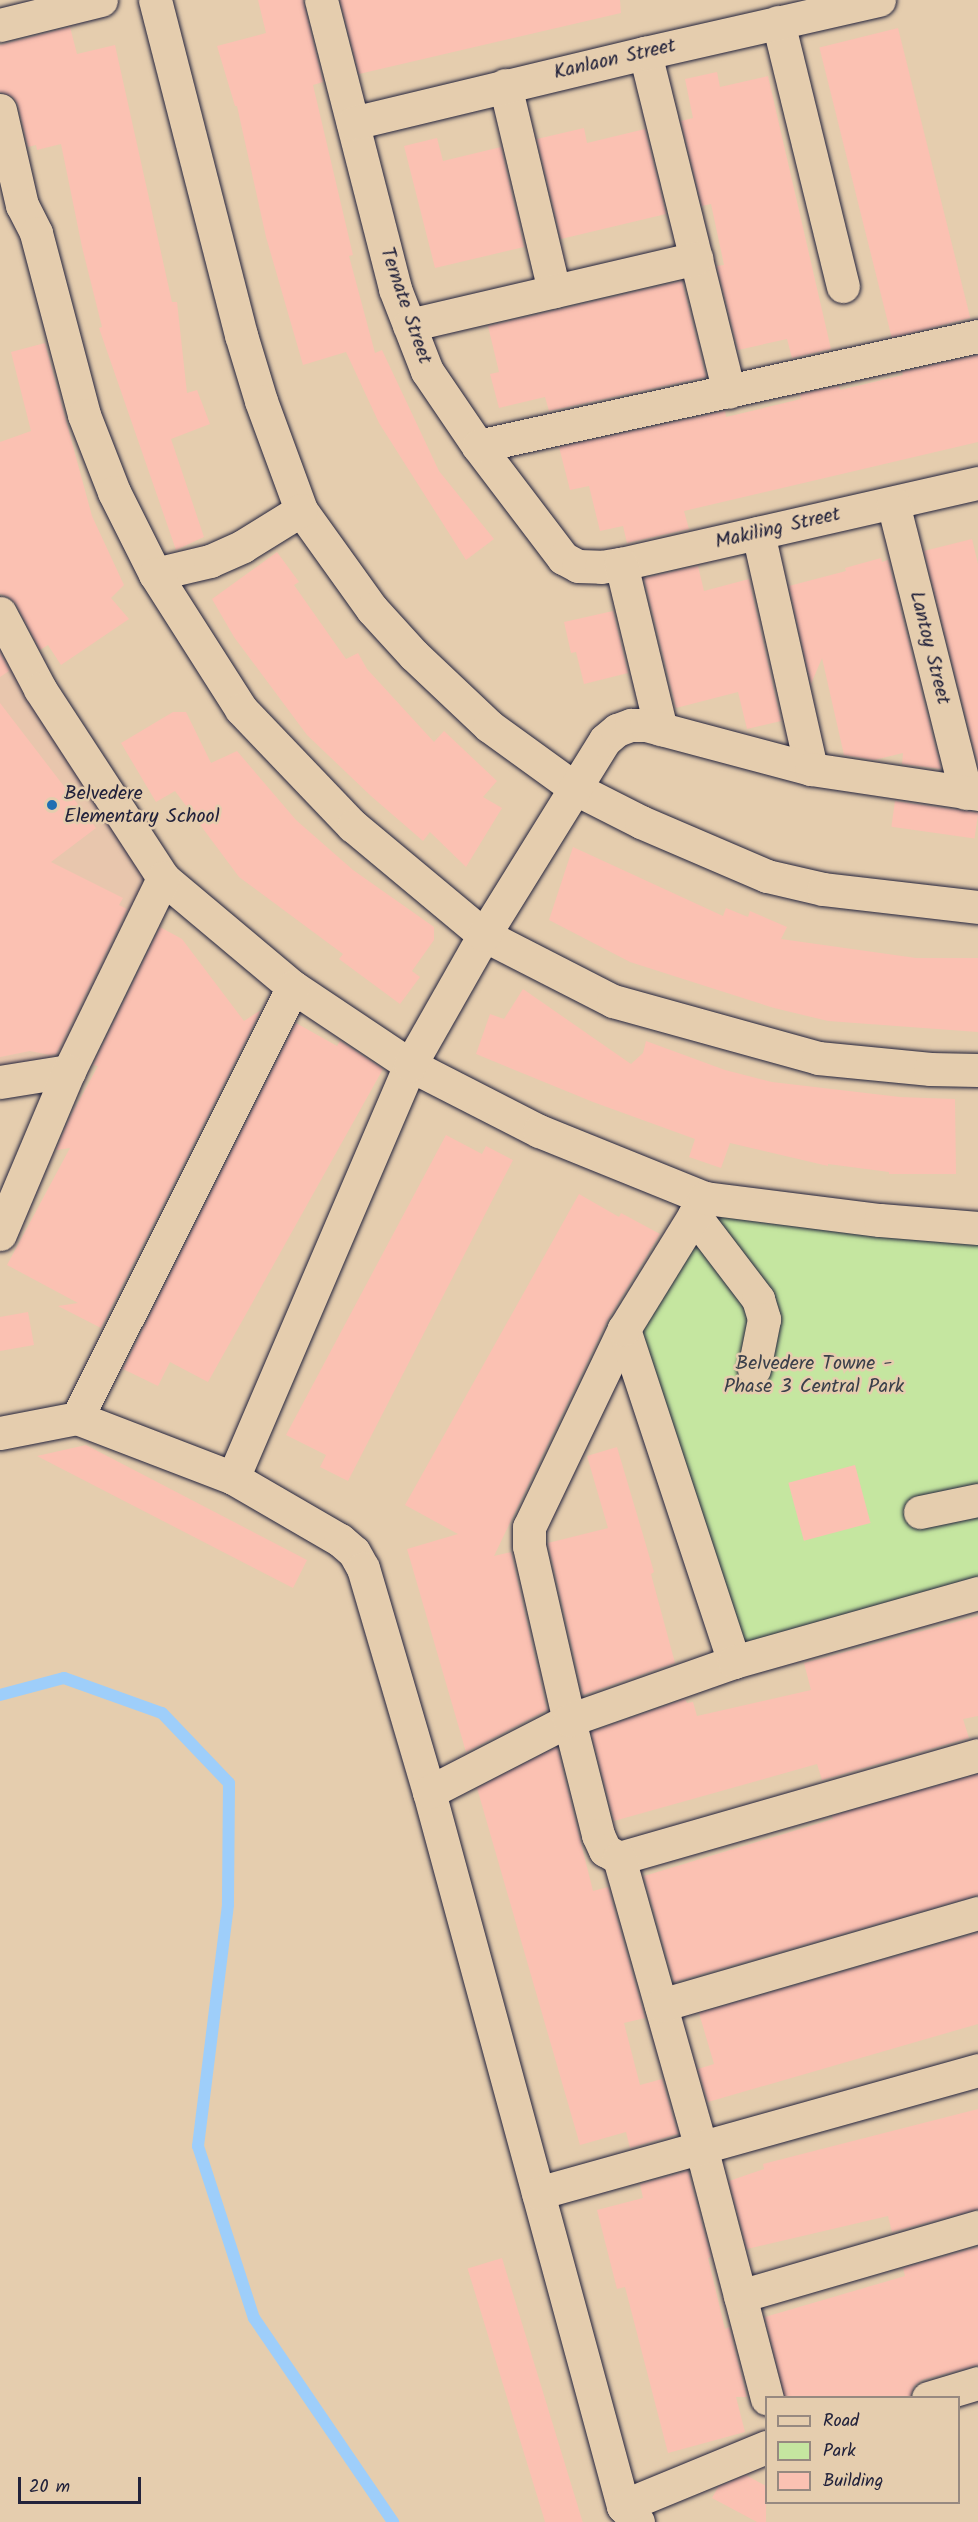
<!DOCTYPE html>
<style>
body{margin:0}
#map{position:relative;width:978px;height:2522px;overflow:hidden;background:#e5cdae;font-family:Kalam,sans-serif}
div>[style]{position:absolute}
[style*='--x']{left:calc(var(--x)*1px);top:calc(var(--y)*1px);width:calc(var(--w)*1px);rotate:calc(var(--a)*1deg)}
.built>*{inset:0;background:#e8c6ad}
.green>*{inset:0;background:#c5e6a0}
.stream>*{height:12px;margin:-6px;padding:0 6px;transform-origin:6px;border-radius:6px;background:#9ecefa}
.building>*{inset:0;background:#fbc1b2;transform-origin:0 0}
.roads{filter:drop-shadow(0 0 2px #22223b) drop-shadow(0 0 2px #22223b)}
.minor>*{height:33px;margin:-16.5px;padding:0 16.5px;transform-origin:16.5px;border-radius:16.5px;background:#e5cdae}
.dots>*{width:16px;height:16px;translate:-50% -50%;box-sizing:border-box;border:3px solid #e5cdae;border-radius:50%}
span{translate:-50% -50%;white-space:nowrap;text-align:center;line-height:1.15;-webkit-text-stroke:5px #e5cdae;paint-order:stroke}
.street-label{font-size:20px;color:#22223b}
.poi-label{font-size:20px;color:#22223b}
.left{translate:0 -50%;text-align:left}
.park-label{font-size:20px;color:#3a3f4a}
.legend{position:absolute;left:765px;top:2396px;width:195px;height:108px;box-sizing:border-box;background:#e5cdae;border:2px solid #978980;margin:0;padding:8px 10px;list-style:none;font-size:18px;color:#22223b}
.legend li{display:flex;align-items:center;gap:12px;height:30px}
.legend b{width:30px;border:2px solid #978980}
.scale{position:absolute;left:18px;top:2477px;width:123px;height:27px;box-sizing:border-box;border:3px solid #22223b;border-top:0;padding-left:8px;font-size:18px;line-height:21px;white-space:nowrap;color:#22223b;-webkit-text-stroke:4px #e5cdae;paint-order:stroke}
</style>
<div id="map">
<div class="built">
<i style="clip-path:polygon(0 633px,149px 885px,58px 1062px,0 1072px)"></i>
</div>
<div class="green">
<i style="clip-path:polygon(705px 1198px,978px 1228px,978px 1593px,743px 1659px,624px 1329px)"></i>
</div>
<div class="stream">
<i style="--x:0;--y:1695;--w:66;--a:-14.9"></i>
<i style="--x:64;--y:1678;--w:104;--a:19.7"></i>
<i style="--x:162;--y:1713;--w:97;--a:46.3"></i>
<i style="--x:229;--y:1783;--w:122;--a:90.5"></i>
<i style="--x:228;--y:1905;--w:243;--a:97.1"></i>
<i style="--x:198;--y:2146;--w:181;--a:72"></i>
<i style="--x:254;--y:2318;--w:247;--a:55.7"></i>
</div>
<div class="building">
<i style="clip-path:polygon(258px 0,303px 0,323px 82px,313px 85px,353px 255px,349px 256px,375px 353px,382px 350px,439px 471px,494px 539px,466px 560px,379px 423px,346px 352px,303px 365px,266px 237px,237px 106px,235px 106px,217px 46px,266px 33px)"></i>
<i style="clip-path:polygon(340px 0,620px 0,621px 13px,359px 74px)"></i>
<i style="clip-path:polygon(70px 27px,77px 54px,115px 45px,172px 302px,177px 302px,187px 393px,197px 390px,210px 424px,171px 439px,204px 537px,176px 550px,99px 328px,102px 327px,82px 247px,61px 144px,37px 150px,36px 145px,28px 147px,18px 105px,13px 97px,0 92px,0 45px)"></i>
<i style="left:898px;top:28px;width:299px;height:81px;rotate:76deg"></i>
<i style="clip-path:polygon(717px 72px,720px 87px,768px 76px,831px 349px,792px 358px,787px 339px,738px 350px,717px 266px,724px 265px,711px 204px,702px 206px,681px 121px,693px 118px,685px 79px)"></i>
<i style="clip-path:polygon(584px 128px,587px 143px,645px 129px,666px 214px,561px 239px,537px 139px)"></i>
<i style="clip-path:polygon(437px 138px,443px 161px,501px 147px,524px 247px,435px 268px,404px 146px)"></i>
<i style="clip-path:polygon(682px 281px,706px 377px,549px 411px,545px 397px,499px 408px,490px 374px,499px 372px,488px 326px)"></i>
<i style="clip-path:polygon(45px 343px,92px 516px,124px 585px,111px 598px,129px 619px,61px 665px,48px 645px,40px 650px,16px 604px,9px 597px,0 594px,0 442px,31px 431px,11px 352px)"></i>
<i style="clip-path:polygon(978px 355px,978px 442px,684px 511px,689px 529px,627px 543px,623px 526px,600px 531px,589px 486px,570px 490px,559px 447px,725px 411px,726px 417px,801px 399px,800px 394px,839px 386px,840px 390px,903px 375px,902px 372px)"></i>
<i style="clip-path:polygon(972px 539px,978px 564px,978px 764px,924px 551px)"></i>
<i style="clip-path:polygon(277px 552px,299px 582px,294px 585px,346px 659px,358px 653px,367px 669px,434px 742px,444px 731px,497px 781px,483px 797px,502px 808px,466px 867px,430px 832px,423px 841px,371px 796px,307px 735px,234px 637px,212px 599px)"></i>
<i style="clip-path:polygon(881px 558px,882px 562px,888px 560px,941px 769px,902px 764px,903px 753px,874px 760px,844px 755px,822px 658px,811px 684px,789px 586px,846px 571px,845px 568px)"></i>
<i style="clip-path:polygon(698px 566px,704px 591px,749px 579px,781px 721px,747px 729px,738px 692px,676px 708px,644px 578px)"></i>
<i style="clip-path:polygon(613px 611px,628px 673px,584px 684px,576px 652px,571px 653px,564px 622px)"></i>
<i style="clip-path:polygon(0 653px,9px 671px,0 677px)"></i>
<i style="clip-path:polygon(0 703px,96px 828px,51px 862px,123px 898px,119px 905px,127px 909px,56px 1054px,50px 1055px,30px 1051px,0 1057px)"></i>
<i style="clip-path:polygon(173px 712px,186px 712px,211px 763px,237px 751px,296px 820px,353px 870px,434px 927px,434px 940px,412px 971px,420px 977px,400px 1004px,339px 959px,343px 954px,239px 877px,175px 791px,156px 802px,121px 743px)"></i>
<i style="left:895px;top:801px;width:84px;height:26px;rotate:8deg"></i>
<i style="clip-path:polygon(573px 847px,723px 916px,726px 908px,748px 917px,750px 911px,787px 927px,781px 939px,916px 958px,978px 958px,978px 1032px,828px 1021px,774px 1008px,630px 962px,549px 920px)"></i>
<i style="clip-path:polygon(160px 927px,182px 939px,244px 1021px,261px 1010px,101px 1328px,58px 1306px,78px 1303px,7px 1265px,70px 1148px,56px 1150px,70px 1117px,98px 1066px,93px 1065px)"></i>
<i style="clip-path:polygon(523px 989px,631px 1064px,643px 1053px,646px 1041px,725px 1070px,772px 1082px,900px 1097px,955px 1099px,956px 1174px,889px 1174px,889px 1172px,828px 1164px,828px 1166px,730px 1143px,721px 1168px,689px 1157px,695px 1139px,593px 1102px,476px 1054px,490px 1014px,504px 1019px)"></i>
<i style="clip-path:polygon(296px 1023px,337px 1046px,340px 1041px,383px 1069px,208px 1382px,170px 1362px,158px 1386px,123px 1369px)"></i>
<i style="clip-path:polygon(446px 1135px,482px 1154px,486px 1146px,513px 1160px,348px 1481px,320px 1467px,326px 1455px,286px 1435px)"></i>
<i style="clip-path:polygon(579px 1194px,619px 1217px,621px 1213px,660px 1234px,607px 1321px,494px 1556px,511px 1552px,547px 1710px,466px 1752px,407px 1549px,458px 1534px,405px 1505px)"></i>
<i style="clip-path:polygon(28px 1312px,34px 1345px,0 1351px,0 1317px)"></i>
<i style="clip-path:polygon(86px 1445px,307px 1560px,293px 1588px,37px 1456px)"></i>
<i style="clip-path:polygon(617px 1447px,654px 1572px,651px 1574px,675px 1663px,583px 1695px,548px 1543px,608px 1528px,587px 1456px)"></i>
<i style="left:855px;top:1465px;width:60px;height:69px;rotate:75deg"></i>
<i style="clip-path:polygon(978px 1616px,978px 1716px,963px 1719px,969px 1738px,822px 1780px,817px 1764px,614px 1821px,591px 1732px,685px 1699px,687px 1703px,693px 1702px,697px 1716px,811px 1690px,804px 1663px)"></i>
<i style="clip-path:polygon(557px 1747px,593px 1891px,608px 1887px,645px 2018px,624px 2023px,640px 2085px,662px 2079px,678px 2134px,630px 2148px,626px 2132px,580px 2145px,477px 1788px)"></i>
<i style="clip-path:polygon(978px 1774px,978px 1895px,674px 1982px,644px 1876px,833px 1819px,832px 1816px)"></i>
<i style="clip-path:polygon(978px 1933px,978px 2024px,708px 2102px,698px 2069px,714px 2064px,699px 2013px)"></i>
<i style="clip-path:polygon(978px 2109px,978px 2209px,892px 2232px,888px 2216px,747px 2249px,729px 2181px,764px 2169px,763px 2164px)"></i>
<i style="clip-path:polygon(688px 2171px,711px 2257px,708px 2258px,725px 2329px,729px 2327px,747px 2397px,736px 2397px,745px 2432px,668px 2453px,625px 2287px,617px 2289px,597px 2210px,643px 2198px,640px 2184px)"></i>
<i style="clip-path:polygon(978px 2247px,978px 2365px,922px 2380px,914px 2386px,910px 2397px,785px 2397px,765px 2317px,905px 2276px,903px 2268px)"></i>
<i style="left:502px;top:2258px;width:276px;height:36px;rotate:73deg"></i>
<i style="clip-path:polygon(746px 2475px,766px 2486px,766px 2522px,757px 2522px,712px 2498px,718px 2487px)"></i>
</div>
<div class="roads">
<div class="minor">
<i style="--x:155;--y:0;--w:346;--a:75.6"></i>
<i style="--x:241;--y:335;--w:69;--a:73.1"></i>
<i style="--x:261;--y:401;--w:116;--a:69.8"></i>
<i style="--x:301;--y:510;--w:122;--a:54.4"></i>
<i style="--x:372;--y:609;--w:62;--a:47.6"></i>
<i style="--x:414;--y:655;--w:103;--a:43.4"></i>
<i style="--x:489;--y:726;--w:107;--a:35.9"></i>
<i style="--x:576;--y:789;--w:73;--a:26.9"></i>
<i style="--x:641;--y:822;--w:137;--a:23.2"></i>
<i style="--x:767;--y:876;--w:57;--a:13.1"></i>
<i style="--x:823;--y:889;--w:156;--a:6.6"></i>
<i style="--x:321;--y:0;--w:298;--a:75.6"></i>
<i style="--x:395;--y:289;--w:88;--a:68.7"></i>
<i style="--x:427;--y:371;--w:91;--a:55.8"></i>
<i style="--x:478;--y:446;--w:141;--a:52.8"></i>
<i style="--x:563;--y:558;--w:17;--a:28"></i>
<i style="--x:578;--y:566;--w:23;--a:2"></i>
<i style="--x:601;--y:567;--w:20;--a:-9"></i>
<i style="--x:621;--y:564;--w:366;--a:-12.8"></i>
<i style="--x:778;--y:22;--w:272;--a:76.2"></i>
<i style="--x:0;--y:25;--w:104;--a:-13.9"></i>
<i style="--x:645;--y:53;--w:349;--a:76.1"></i>
<i style="--x:505;--y:85;--w:212;--a:76.6"></i>
<i style="--x:0;--y:110;--w:98;--a:77"></i>
<i style="--x:22;--y:205;--w:31;--a:63"></i>
<i style="--x:36;--y:233;--w:188;--a:75.2"></i>
<i style="--x:84;--y:415;--w:83;--a:68.7"></i>
<i style="--x:114;--y:492;--w:92;--a:63.4"></i>
<i style="--x:155;--y:574;--w:57;--a:-13.3"></i>
<i style="--x:210;--y:561;--w:36;--a:-24"></i>
<i style="--x:243;--y:546;--w:68;--a:-31.8"></i>
<i style="--x:353;--y:123;--w:300;--a:-13.5"></i>
<i style="--x:645;--y:53;--w:240;--a:-12.8"></i>
<i style="--x:409;--y:325;--w:295;--a:-13.1"></i>
<i style="--x:478;--y:446;--w:512;--a:-12.41"></i>
<i style="--x:893;--y:503;--w:299;--a:75.9"></i>
<i style="--x:758;--y:533;--w:242;--a:77.3"></i>
<i style="--x:621;--y:564;--w:170;--a:76.4"></i>
<i style="--x:155;--y:574;--w:160;--a:57.5"></i>
<i style="--x:241;--y:709;--w:162;--a:46.3"></i>
<i style="--x:353;--y:826;--w:170;--a:39.8"></i>
<i style="--x:484;--y:935;--w:145;--a:27.1"></i>
<i style="--x:613;--y:1001;--w:213;--a:15.5"></i>
<i style="--x:818;--y:1058;--w:113;--a:5.6"></i>
<i style="--x:930;--y:1069;--w:48;--a:1.2"></i>
<i style="--x:0;--y:613;--w:86;--a:62.2"></i>
<i style="--x:40;--y:689;--w:225;--a:56.9"></i>
<i style="--x:163;--y:878;--w:170;--a:40"></i>
<i style="--x:293;--y:987;--w:141;--a:33.7"></i>
<i style="--x:410;--y:1065;--w:145;--a:27.1"></i>
<i style="--x:539;--y:1131;--w:179;--a:22"></i>
<i style="--x:0;--y:1082;--w:70;--a:-9.1"></i>
<i style="--x:69;--y:1071;--w:215;--a:-64"></i>
<i style="--x:694;--y:1215;--w:106;--a:52.7"></i>
<i style="--x:758;--y:1299;--w:21;--a:73"></i>
<i style="--x:764;--y:1319;--w:51;--a:101.3"></i>
<i style="--x:0;--y:1234;--w:177;--a:-67.1"></i>
<i style="--x:624;--y:1329;--w:220;--a:115.6"></i>
<i style="--x:529;--y:1527;--w:19;--a:90"></i>
<i style="--x:529;--y:1546;--w:179;--a:77.1"></i>
<i style="--x:569;--y:1720;--w:119;--a:75.8"></i>
<i style="--x:598;--y:1835;--w:17;--a:65"></i>
<i style="--x:605;--y:1850;--w:16;--a:30"></i>
<i style="--x:619;--y:1858;--w:373;--a:-16"></i>
<i style="--x:77;--y:1418;--w:482;--a:-63.4"></i>
<i style="--x:0;--y:1433;--w:78;--a:-11"></i>
<i style="--x:77;--y:1418;--w:167;--a:21"></i>
<i style="--x:233;--y:1478;--w:124;--a:30.1"></i>
<i style="--x:340;--y:1540;--w:18;--a:41"></i>
<i style="--x:354;--y:1552;--w:18;--a:61"></i>
<i style="--x:363;--y:1568;--w:234;--a:73.6"></i>
<i style="--x:429;--y:1792;--w:740;--a:74.8"></i>
<i style="--x:623;--y:2506;--w:22;--a:47"></i>
<i style="--x:233;--y:1478;--w:449;--a:-66.8"></i>
<i style="--x:410;--y:1065;--w:150;--a:-60.4"></i>
<i style="--x:484;--y:935;--w:229;--a:-58.2"></i>
<i style="--x:605;--y:740;--w:16;--a:-40"></i>
<i style="--x:617;--y:730;--w:15;--a:-20"></i>
<i style="--x:631;--y:725;--w:15;--a:0"></i>
<i style="--x:646;--y:725;--w:171;--a:14.9"></i>
<i style="--x:811;--y:769;--w:169;--a:8.5"></i>
<i style="--x:920;--y:1512;--w:59;--a:-11.7"></i>
<i style="--x:734;--y:1662;--w:351;--a:-108.3"></i>
<i style="--x:624;--y:1329;--w:154;--a:-58.3"></i>
<i style="--x:705;--y:1198;--w:176;--a:7.2"></i>
<i style="--x:880;--y:1220;--w:98;--a:4.7"></i>
<i style="--x:429;--y:1792;--w:157;--a:-27.2"></i>
<i style="--x:569;--y:1720;--w:175;--a:-19.4"></i>
<i style="--x:734;--y:1662;--w:254;--a:-15.8"></i>
<i style="--x:619;--y:1858;--w:300;--a:74.2"></i>
<i style="--x:701;--y:2147;--w:260;--a:75.3"></i>
<i style="--x:661;--y:2005;--w:330;--a:-16.2"></i>
<i style="--x:538;--y:2193;--w:457;--a:-15.6"></i>
<i style="--x:740;--y:2296;--w:248;--a:-16.2"></i>
<i style="--x:928;--y:2398;--w:52;--a:-16.7"></i>
<i style="--x:623;--y:2506;--w:155;--a:-22.4"></i>
</div>
</div>
<div class="dots">
<i style="left:52px;top:805px;background:#1f6fb2"></i>
</div>
<div class="street-label">
<span style="left:615px;top:60px;rotate:-13deg">Kanlaon Street</span>
<span style="left:405px;top:306px;rotate:71deg">Ternate Street</span>
<span style="left:778px;top:529px;rotate:-13deg">Makiling Street</span>
<span style="left:929px;top:648px;rotate:76deg">Lantoy Street</span>
</div>
<div class="poi-label">
<span class="left" style="left:64px;top:806px">Belvedere<br>Elementary School</span>
</div>
<div class="park-label">
<span style="left:814px;top:1376px">Belvedere Towne -<br>Phase 3 Central Park</span>
</div>
<ul class="legend">
<li><b style="height:8px;background:#e5cdae"></b>Road</li>
<li><b style="height:16px;background:#c5e6a0"></b>Park</li>
<li><b style="height:16px;background:#fbc1b2"></b>Building</li>
</ul>
<div class="scale">20 m</div>
</div>
